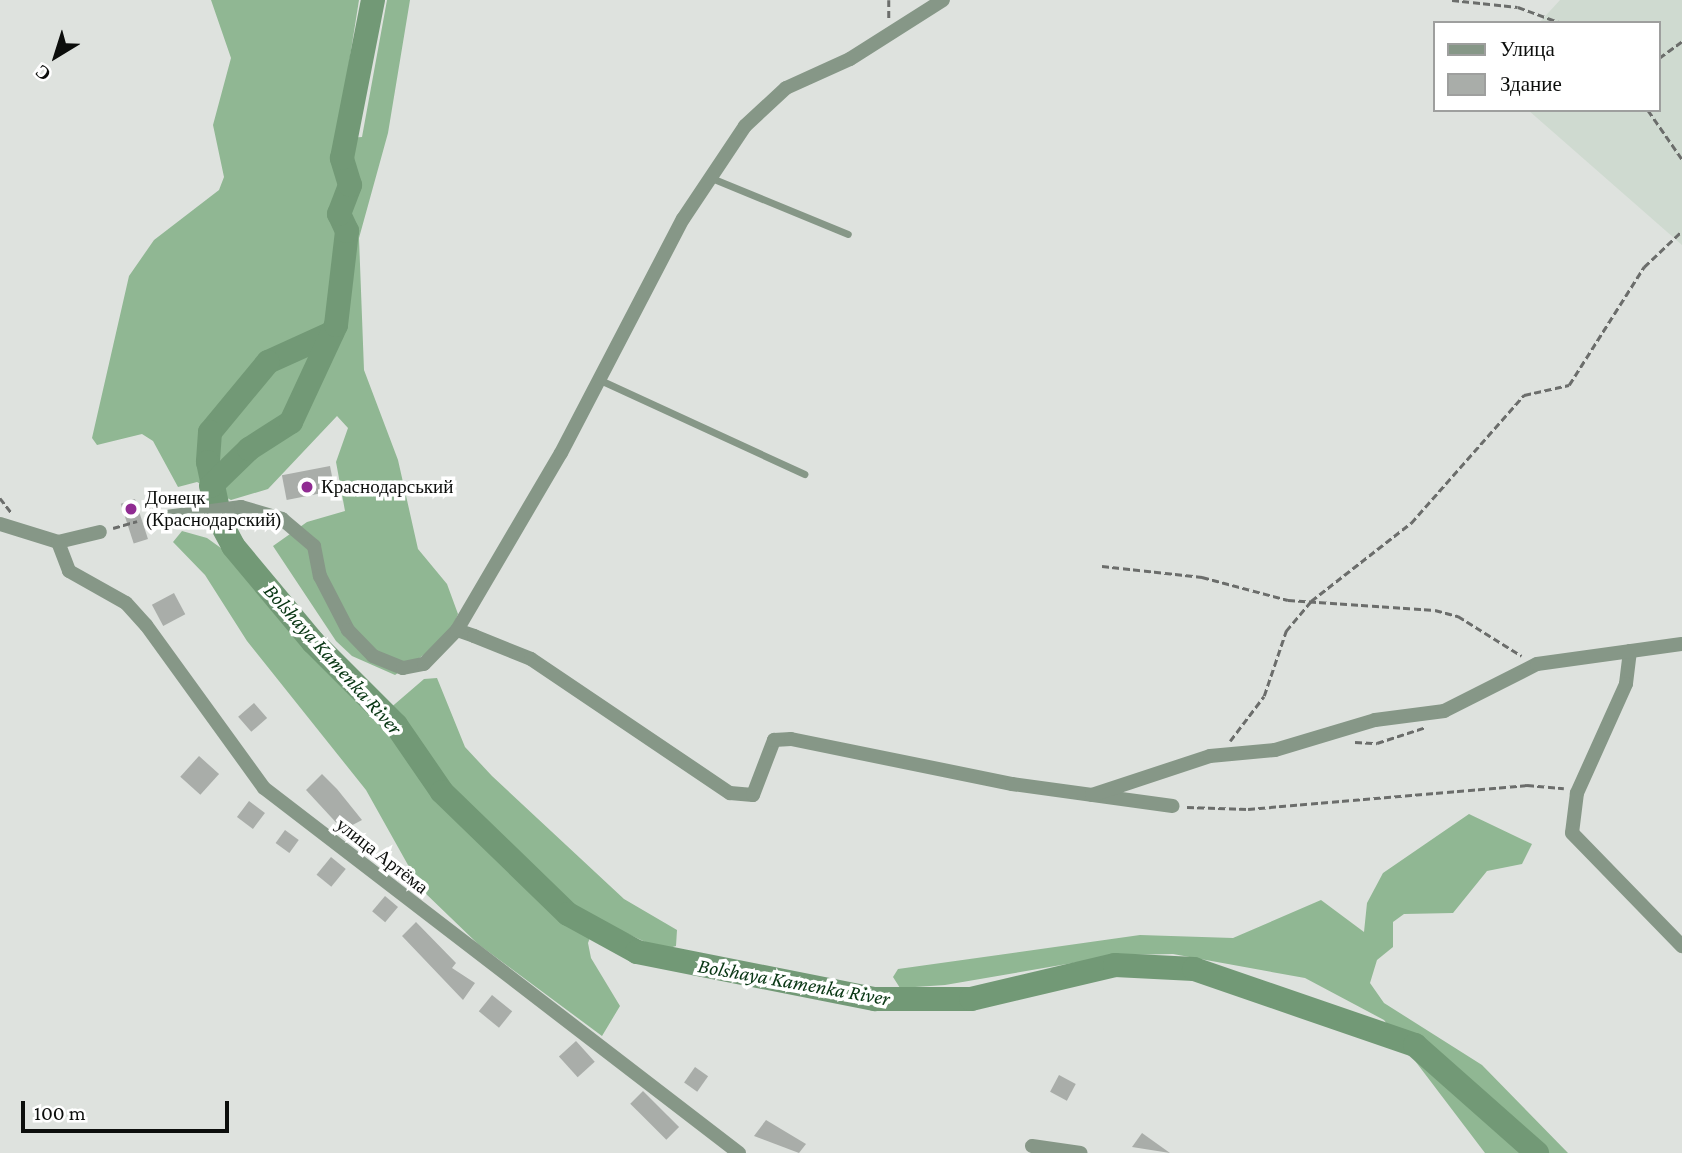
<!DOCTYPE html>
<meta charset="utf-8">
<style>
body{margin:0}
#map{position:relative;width:1682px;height:1153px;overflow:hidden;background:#dee2de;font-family:"Crimson Pro",serif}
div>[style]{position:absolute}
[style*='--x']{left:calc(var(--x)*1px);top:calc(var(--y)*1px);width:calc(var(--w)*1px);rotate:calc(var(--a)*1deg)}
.built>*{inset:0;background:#cfdad0}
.forest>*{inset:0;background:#90b793}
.river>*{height:24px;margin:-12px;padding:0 12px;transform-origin:12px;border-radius:12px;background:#729976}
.building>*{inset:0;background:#a9ada9;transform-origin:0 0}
.path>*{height:2.5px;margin-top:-1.25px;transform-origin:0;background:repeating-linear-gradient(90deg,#6b6d6b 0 7px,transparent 0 10.5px)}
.lane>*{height:7px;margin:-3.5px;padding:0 3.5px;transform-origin:3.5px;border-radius:3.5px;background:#869787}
.street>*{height:14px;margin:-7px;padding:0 7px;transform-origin:7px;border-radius:7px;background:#869787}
.dots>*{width:19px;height:19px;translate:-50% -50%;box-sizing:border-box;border:4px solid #fff;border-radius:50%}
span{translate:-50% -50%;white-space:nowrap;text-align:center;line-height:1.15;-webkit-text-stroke:7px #fff;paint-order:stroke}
.poi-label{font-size:19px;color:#0c0e0c}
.left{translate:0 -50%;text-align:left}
.street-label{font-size:19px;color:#0c0e0c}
.water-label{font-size:21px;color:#083613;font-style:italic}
.legend{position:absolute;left:1433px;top:21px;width:228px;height:91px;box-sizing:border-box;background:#fff;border:2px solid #9e9f9e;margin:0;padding:9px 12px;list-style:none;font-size:21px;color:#0c0e0c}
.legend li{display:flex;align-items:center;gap:14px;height:35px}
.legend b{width:35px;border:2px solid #9e9f9e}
.north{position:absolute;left:21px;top:21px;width:70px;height:70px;-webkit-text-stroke:5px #fff;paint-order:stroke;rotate:218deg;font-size:19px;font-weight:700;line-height:28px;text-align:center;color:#0c0e0c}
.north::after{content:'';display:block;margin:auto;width:24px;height:32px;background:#0c0e0c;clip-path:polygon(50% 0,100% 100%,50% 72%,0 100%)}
.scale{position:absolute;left:21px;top:1101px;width:208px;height:32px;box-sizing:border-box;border:4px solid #0c0e0c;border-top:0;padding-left:9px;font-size:21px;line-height:24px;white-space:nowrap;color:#0c0e0c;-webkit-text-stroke:5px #fff;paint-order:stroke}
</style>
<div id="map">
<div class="built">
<i style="clip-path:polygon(1560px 0,1682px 0,1682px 245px,1528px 110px,1659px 110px,1659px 23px,1539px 23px)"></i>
</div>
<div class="forest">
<i style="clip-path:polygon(evenodd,211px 0,359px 0,343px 101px,348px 138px,362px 137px,387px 0,410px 0,388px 133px,359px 238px,364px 370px,398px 460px,418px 549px,447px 584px,458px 614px,448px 638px,395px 675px,352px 656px,336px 641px,273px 546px,307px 522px,345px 511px,336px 462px,348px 428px,337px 416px,268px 489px,231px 500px,197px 482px,178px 487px,153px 441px,142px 434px,97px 445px,92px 438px,129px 276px,154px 240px,219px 190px,224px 177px,213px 125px,231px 58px,211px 0,331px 334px,291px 422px,249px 449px,212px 485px,210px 432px,233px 399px,268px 362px,331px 334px)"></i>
<i style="clip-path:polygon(316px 350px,281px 420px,217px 463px,222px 422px,267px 372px)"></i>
<i style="clip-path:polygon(182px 531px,207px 538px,232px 556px,309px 653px,381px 716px,424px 679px,437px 678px,465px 747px,492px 776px,624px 899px,677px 930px,676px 946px,662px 950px,603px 922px,594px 927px,588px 943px,591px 958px,620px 1006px,602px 1036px,478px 944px,422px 890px,366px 790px,247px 641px,205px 575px,173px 542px)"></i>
<i style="clip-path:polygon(1469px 814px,1532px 844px,1522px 864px,1487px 871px,1453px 913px,1404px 914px,1393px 922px,1393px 947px,1377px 960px,1370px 983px,1384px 1003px,1482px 1065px,1568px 1153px,1485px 1153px,1384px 1020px,1305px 978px,1173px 954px,1119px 955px,945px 985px,900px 988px,893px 977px,898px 969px,1140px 935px,1233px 938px,1321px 900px,1364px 932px,1367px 903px,1383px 873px)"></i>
</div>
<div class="river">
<i style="--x:332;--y:333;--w:70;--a:155.6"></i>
<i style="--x:268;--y:362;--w:91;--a:129.6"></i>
<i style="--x:210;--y:432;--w:30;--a:94"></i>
<i style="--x:208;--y:462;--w:62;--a:78"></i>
<i style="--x:221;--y:523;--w:26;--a:62"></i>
<i style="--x:233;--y:546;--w:125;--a:50.2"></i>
<i style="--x:313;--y:642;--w:117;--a:45"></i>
<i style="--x:396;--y:725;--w:81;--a:55.5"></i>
<i style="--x:442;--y:792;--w:175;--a:44.1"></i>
<i style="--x:568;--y:914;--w:79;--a:28.8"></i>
<i style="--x:637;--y:952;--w:243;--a:11.2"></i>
<i style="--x:875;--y:999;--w:96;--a:0"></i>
<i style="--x:971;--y:999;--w:148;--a:-13.3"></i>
<i style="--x:1115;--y:965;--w:79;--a:2.9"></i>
<i style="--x:1194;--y:969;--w:234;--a:19"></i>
<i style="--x:1415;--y:1045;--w:163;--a:41.5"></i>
<i style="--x:211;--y:486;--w:53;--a:-44.2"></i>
<i style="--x:249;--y:449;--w:50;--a:-32.7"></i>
<i style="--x:291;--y:422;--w:107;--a:-65.1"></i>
<i style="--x:336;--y:325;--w:95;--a:-83.3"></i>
<i style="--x:347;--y:231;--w:19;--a:-115"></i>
<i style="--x:339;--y:214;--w:31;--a:-69"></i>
<i style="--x:350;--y:185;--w:28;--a:-107"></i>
<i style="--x:342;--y:158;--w:161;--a:-78.9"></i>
</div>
<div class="building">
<i style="left:330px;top:466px;width:25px;height:49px;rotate:79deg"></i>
<i style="left:135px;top:499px;width:42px;height:15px;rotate:72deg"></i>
<i style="left:174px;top:593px;width:24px;height:25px;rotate:62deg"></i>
<i style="left:254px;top:703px;width:20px;height:21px;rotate:49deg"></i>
<i style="left:199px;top:756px;width:27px;height:28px;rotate:42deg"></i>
<i style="clip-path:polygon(322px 774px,337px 789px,362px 820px,343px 830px,306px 790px)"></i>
<i style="left:249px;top:801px;width:20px;height:20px;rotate:37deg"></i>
<i style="left:285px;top:830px;width:17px;height:16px;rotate:36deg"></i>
<i style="left:331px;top:857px;width:19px;height:23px;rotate:39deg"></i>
<i style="left:385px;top:896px;width:17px;height:20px;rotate:40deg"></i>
<i style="clip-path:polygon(416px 922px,456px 963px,452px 968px,475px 983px,463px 1000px,402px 936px)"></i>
<i style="left:492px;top:995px;width:26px;height:21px;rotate:39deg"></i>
<i style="left:576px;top:1041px;width:28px;height:23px;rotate:48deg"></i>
<i style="left:695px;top:1067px;width:16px;height:19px;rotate:35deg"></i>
<i style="left:1059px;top:1075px;width:19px;height:19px;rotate:28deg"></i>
<i style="left:643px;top:1091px;width:51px;height:18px;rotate:45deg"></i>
<i style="clip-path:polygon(766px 1120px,806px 1144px,799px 1153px,754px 1136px)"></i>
<i style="clip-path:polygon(1142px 1133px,1170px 1153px,1132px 1147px)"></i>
</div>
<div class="path">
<i style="--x:889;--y:0;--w:18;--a:90"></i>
<i style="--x:1452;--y:0;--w:66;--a:6.1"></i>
<i style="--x:1518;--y:7;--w:46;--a:20.4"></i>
<i style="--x:1659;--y:58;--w:29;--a:-36"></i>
<i style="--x:1648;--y:110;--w:60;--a:55.2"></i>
<i style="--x:0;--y:498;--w:18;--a:52"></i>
<i style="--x:113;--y:528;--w:25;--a:-16"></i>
<i style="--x:1102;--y:566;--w:101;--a:6.3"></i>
<i style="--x:1202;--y:577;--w:89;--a:15"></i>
<i style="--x:1288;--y:600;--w:147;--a:3.9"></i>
<i style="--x:1435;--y:610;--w:24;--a:15"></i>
<i style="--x:1458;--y:616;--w:75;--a:32"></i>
<i style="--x:1230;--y:741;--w:56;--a:-52.9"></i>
<i style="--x:1264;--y:696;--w:69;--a:-71.3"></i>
<i style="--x:1286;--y:631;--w:39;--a:-50"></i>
<i style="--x:1311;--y:601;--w:127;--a:-38"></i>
<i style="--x:1411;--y:523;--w:171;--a:-48.6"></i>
<i style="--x:1524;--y:395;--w:46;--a:-12.5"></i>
<i style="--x:1569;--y:385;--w:140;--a:-57.6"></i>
<i style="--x:1644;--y:267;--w:52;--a:-43.5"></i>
<i style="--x:1355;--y:742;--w:22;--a:3"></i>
<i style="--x:1377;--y:743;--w:52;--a:-18.1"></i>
<i style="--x:1187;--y:807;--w:61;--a:1.9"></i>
<i style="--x:1248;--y:809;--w:280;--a:-4.9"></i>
<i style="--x:1527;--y:785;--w:37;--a:5"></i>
</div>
<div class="lane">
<i style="--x:709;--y:177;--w:150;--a:22.3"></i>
<i style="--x:600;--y:380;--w:225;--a:24.7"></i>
</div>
<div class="street">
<i style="--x:151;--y:519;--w:91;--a:-7.6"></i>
<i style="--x:241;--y:507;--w:43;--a:16.3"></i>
<i style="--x:282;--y:519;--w:42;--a:40.2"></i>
<i style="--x:314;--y:546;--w:31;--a:79"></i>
<i style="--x:320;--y:576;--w:61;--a:62.6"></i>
<i style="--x:348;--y:630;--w:36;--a:46"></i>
<i style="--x:373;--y:656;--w:32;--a:22"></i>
<i style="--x:403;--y:668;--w:21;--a:-11"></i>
<i style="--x:424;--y:664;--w:47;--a:-45.9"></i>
<i style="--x:457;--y:630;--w:18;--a:19"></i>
<i style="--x:474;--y:636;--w:61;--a:22"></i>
<i style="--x:531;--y:659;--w:240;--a:34"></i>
<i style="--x:730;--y:793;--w:23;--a:5"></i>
<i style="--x:753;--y:795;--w:59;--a:-69.1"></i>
<i style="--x:774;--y:740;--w:17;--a:-3"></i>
<i style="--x:791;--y:739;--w:226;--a:11.5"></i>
<i style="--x:1012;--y:784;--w:162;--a:7.8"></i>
<i style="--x:0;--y:524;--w:61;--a:17.2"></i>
<i style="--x:58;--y:542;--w:43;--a:-13.4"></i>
<i style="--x:58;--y:542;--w:31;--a:69"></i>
<i style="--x:69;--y:571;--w:65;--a:29.3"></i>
<i style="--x:126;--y:603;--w:30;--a:48"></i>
<i style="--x:146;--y:625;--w:201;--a:54.1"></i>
<i style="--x:264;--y:788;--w:599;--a:37.54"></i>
<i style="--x:457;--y:630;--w:205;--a:-59.6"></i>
<i style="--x:561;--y:453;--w:264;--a:-62.5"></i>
<i style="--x:683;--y:219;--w:112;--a:-56.3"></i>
<i style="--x:745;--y:126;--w:56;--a:-42.8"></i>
<i style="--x:786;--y:88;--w:70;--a:-24.4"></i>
<i style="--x:850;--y:59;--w:110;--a:-32.4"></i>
<i style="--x:1630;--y:651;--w:33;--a:97"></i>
<i style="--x:1626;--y:684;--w:120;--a:114.2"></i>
<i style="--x:1577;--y:793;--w:40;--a:97.1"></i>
<i style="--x:1572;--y:833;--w:158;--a:45.8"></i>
<i style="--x:1092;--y:795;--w:124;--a:-18.3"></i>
<i style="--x:1210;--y:756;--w:65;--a:-5.3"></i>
<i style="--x:1275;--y:750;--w:104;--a:-16.7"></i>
<i style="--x:1375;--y:720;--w:70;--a:-7.4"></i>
<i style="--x:1444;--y:711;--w:104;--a:-26.8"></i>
<i style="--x:1537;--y:664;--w:146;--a:-7.9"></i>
<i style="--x:1032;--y:1146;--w:49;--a:8.1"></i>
</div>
<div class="dots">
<i style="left:307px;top:487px;background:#902b92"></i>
<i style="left:131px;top:509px;background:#902b92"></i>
</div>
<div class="poi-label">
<span class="left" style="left:321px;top:487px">Краснодарський</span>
<span class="left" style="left:145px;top:509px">Донецк<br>(Краснодарский)</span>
</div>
<div class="street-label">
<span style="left:382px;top:856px;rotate:38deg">улица Артёма</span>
</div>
<div class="water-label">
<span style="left:333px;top:659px;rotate:48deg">Bolshaya Kamenka River</span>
<span style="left:794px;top:982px;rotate:10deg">Bolshaya Kamenka River</span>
</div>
<ul class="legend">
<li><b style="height:9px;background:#869787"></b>Улица</li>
<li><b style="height:19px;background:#a9ada9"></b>Здание</li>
</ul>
<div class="north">С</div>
<div class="scale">100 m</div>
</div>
